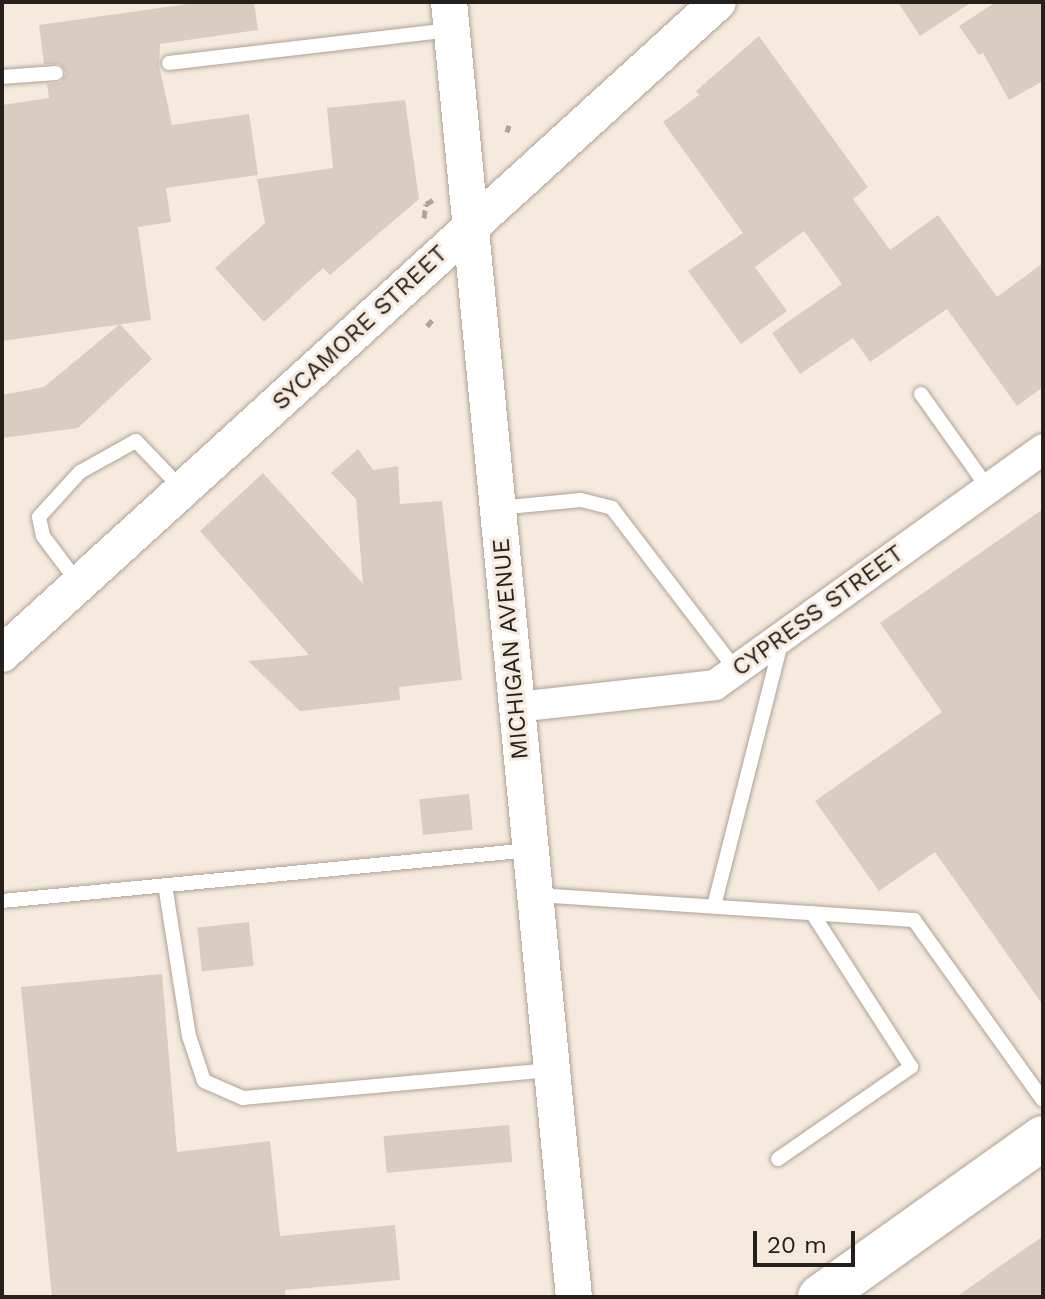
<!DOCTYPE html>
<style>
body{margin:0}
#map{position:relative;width:1045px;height:1299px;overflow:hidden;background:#f6e9dd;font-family:"Work Sans",sans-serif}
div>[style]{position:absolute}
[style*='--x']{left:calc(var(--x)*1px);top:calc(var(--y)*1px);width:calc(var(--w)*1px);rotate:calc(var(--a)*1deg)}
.building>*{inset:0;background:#d9cdc1;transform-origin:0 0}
.path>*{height:5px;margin-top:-2.5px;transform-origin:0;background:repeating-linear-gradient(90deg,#aea49a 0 8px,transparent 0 12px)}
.roads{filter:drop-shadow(0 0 2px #aea297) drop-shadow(0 0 2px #aea297)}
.service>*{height:14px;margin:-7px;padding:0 7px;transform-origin:7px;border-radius:7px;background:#fff}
.minor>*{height:30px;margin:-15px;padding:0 15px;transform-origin:15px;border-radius:15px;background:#fff}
.tertiary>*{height:36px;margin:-18px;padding:0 18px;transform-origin:18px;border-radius:18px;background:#fff}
.primary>*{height:44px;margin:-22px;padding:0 22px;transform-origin:22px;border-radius:22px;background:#fff}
span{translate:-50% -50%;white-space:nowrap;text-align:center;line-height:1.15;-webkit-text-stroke:6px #f6e9dd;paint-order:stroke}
.street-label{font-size:24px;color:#25201c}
.frame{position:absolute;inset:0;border:4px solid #25201c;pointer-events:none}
.scale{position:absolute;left:753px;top:1231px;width:102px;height:36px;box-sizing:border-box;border:4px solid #25201c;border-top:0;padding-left:10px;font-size:24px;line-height:28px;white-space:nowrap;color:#25201c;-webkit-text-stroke:6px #f6e9dd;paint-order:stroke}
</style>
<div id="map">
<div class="building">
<i style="clip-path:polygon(202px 2px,254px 2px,258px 30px,160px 44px,159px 65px,172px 125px,249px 114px,258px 175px,166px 188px,171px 222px,138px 227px,151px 320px,2px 341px,2px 105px,49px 98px,47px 84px,61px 82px,66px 73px,60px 64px,44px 64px,39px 25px)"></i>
<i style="clip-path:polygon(898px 2px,972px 2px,920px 36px)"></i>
<i style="clip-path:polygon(996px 2px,1043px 2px,1043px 81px,1009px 100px,983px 53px,979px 55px,959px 26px)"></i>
<i style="clip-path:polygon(759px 36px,868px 187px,853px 199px,890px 250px,938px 215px,997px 297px,1043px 263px,1043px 387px,1017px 406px,947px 309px,870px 362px,853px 338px,800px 374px,772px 333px,842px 284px,804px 231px,755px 267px,787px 311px,741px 344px,688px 271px,743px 233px,663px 122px,699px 95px,696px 91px)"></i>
<i style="clip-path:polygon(405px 100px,419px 199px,330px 275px,323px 268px,264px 322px,215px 268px,265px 223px,257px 179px,333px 168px,327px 108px)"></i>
<i style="clip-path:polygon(120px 324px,152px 359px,78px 428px,2px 438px,2px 395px,44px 387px)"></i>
<i style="clip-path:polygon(358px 449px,373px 470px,398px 466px,400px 504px,442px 501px,462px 680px,399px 687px,400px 700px,300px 711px,248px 661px,309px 655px,200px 531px,263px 473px,363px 584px,356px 499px,331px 473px)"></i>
<i style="clip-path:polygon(1043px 509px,1043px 1005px,935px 852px,879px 891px,815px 801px,942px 712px,880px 623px)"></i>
<i style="left:469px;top:794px;width:36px;height:50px;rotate:84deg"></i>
<i style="left:249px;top:922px;width:44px;height:52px;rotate:84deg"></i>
<i style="clip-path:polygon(162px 974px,177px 1152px,270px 1141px,280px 1236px,395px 1225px,400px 1280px,285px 1290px,286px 1297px,52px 1297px,21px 987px)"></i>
<i style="left:509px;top:1125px;width:37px;height:126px;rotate:85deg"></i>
<i style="clip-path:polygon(1043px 1236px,1043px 1297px,956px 1297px)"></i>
</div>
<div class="path">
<i style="--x:507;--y:132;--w:7;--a:-74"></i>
<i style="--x:424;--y:218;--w:14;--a:-82"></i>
<i style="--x:426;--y:204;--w:8;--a:-30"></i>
<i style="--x:427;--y:326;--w:9;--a:-49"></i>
</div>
<div class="roads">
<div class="service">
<i style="--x:169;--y:63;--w:285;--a:-6.7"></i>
<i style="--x:2;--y:77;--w:54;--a:-4.2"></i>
<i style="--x:921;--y:394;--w:115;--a:54.5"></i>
<i style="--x:498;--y:508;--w:83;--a:-5.5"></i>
<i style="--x:581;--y:500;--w:32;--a:14"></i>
<i style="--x:612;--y:508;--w:204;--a:52.6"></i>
<i style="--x:79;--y:584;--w:60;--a:-126.9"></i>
<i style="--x:43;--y:536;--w:19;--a:-102"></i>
<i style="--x:39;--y:517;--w:61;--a:-47.7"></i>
<i style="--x:80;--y:472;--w:64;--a:-29"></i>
<i style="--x:136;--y:441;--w:68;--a:46.2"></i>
<i style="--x:165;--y:885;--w:153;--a:81"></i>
<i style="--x:189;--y:1036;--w:47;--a:71.6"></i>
<i style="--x:204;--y:1081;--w:43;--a:23.6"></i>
<i style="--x:243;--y:1098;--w:310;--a:-5.2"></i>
<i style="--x:537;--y:895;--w:378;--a:3.8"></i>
<i style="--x:914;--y:920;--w:221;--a:54.4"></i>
<i style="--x:2;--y:901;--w:531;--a:-5.51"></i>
<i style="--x:714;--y:906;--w:275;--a:-75.7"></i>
<i style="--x:778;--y:1159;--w:162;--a:-34.7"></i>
<i style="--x:911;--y:1067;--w:183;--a:-122.7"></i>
</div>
<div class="minor">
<i style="--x:517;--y:707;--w:199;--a:-6.3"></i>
<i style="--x:715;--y:685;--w:404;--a:-35.7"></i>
</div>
<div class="tertiary">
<i style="--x:449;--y:2;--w:1301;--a:84.49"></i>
<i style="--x:2;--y:654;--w:968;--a:-42.32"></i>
</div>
<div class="primary">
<i style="--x:820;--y:1297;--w:274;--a:-35.5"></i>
</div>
</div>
<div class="street-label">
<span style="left:360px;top:328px;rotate:-43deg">SYCAMORE STREET</span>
<span style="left:818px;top:611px;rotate:-36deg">CYPRESS STREET</span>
<span style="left:511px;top:649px;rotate:-95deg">MICHIGAN AVENUE</span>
</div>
<div class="frame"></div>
<div class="scale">20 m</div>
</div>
